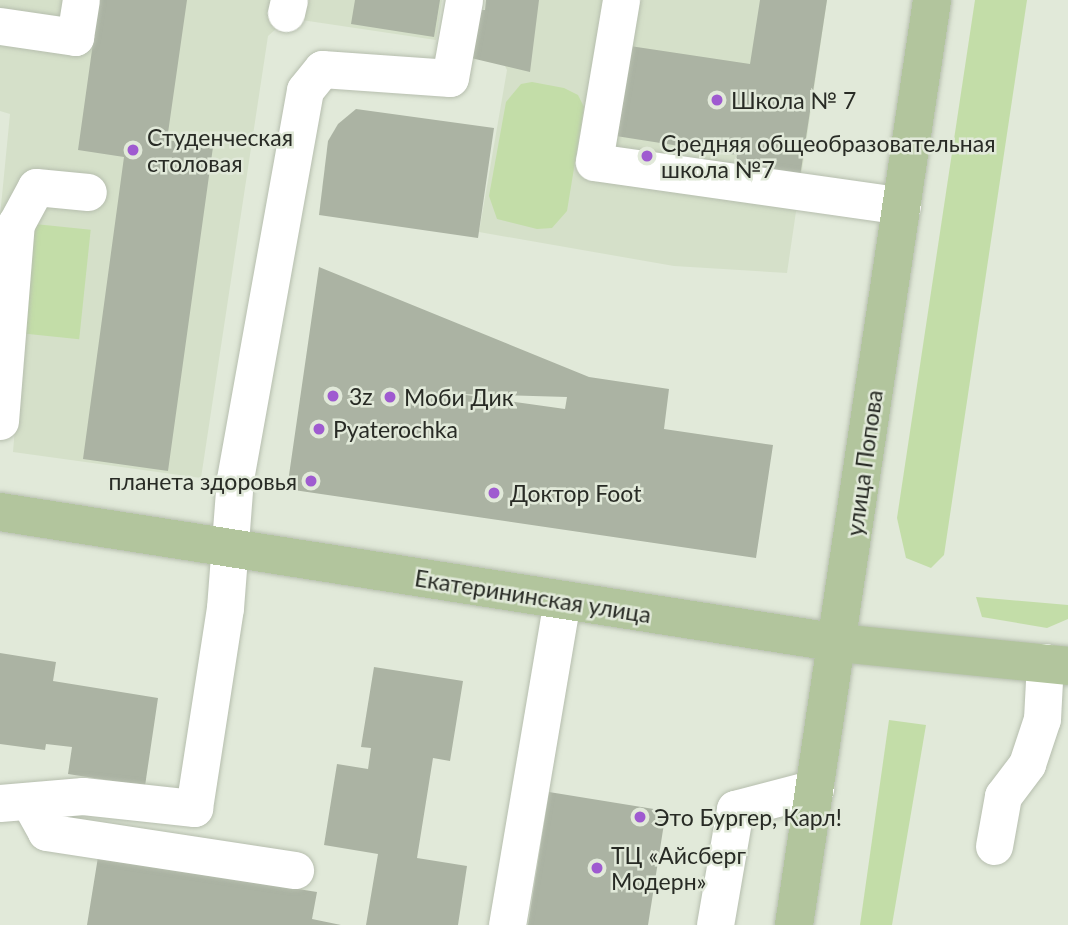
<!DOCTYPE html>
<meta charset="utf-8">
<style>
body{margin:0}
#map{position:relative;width:1068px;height:925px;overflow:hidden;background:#e1e9d9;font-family:Lato,sans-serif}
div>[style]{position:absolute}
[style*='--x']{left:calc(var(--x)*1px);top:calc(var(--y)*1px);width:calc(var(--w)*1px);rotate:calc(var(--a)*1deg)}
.built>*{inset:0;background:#d5e0c9}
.green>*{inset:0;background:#c3dda8;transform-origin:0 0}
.building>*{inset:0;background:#abb3a3}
.roads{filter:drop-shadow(0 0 2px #b6beae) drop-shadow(0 0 2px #b6beae)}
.minor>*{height:37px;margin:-18.5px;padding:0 18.5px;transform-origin:18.5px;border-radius:18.5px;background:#fff}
.major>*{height:38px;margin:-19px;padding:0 19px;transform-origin:19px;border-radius:19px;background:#b2c59d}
.dots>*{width:19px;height:19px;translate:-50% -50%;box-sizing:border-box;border:4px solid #e1e9d9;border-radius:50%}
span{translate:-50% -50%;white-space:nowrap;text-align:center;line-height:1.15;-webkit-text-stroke:5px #e1e9d9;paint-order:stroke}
.poi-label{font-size:23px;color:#282b25}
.left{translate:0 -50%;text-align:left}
.right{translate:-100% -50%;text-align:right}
.street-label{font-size:23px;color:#282b25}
</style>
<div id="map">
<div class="built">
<i style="clip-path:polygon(0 0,442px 0,436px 40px,288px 18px,268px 36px,201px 478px,13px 452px,32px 221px,0 216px,10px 114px,0 111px)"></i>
<i style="clip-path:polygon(486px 0,827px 0,787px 273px,674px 266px,479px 232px,507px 70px,478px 10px,485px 10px)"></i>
</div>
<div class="green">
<i style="clip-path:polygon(975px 0,1027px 0,944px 555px,931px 568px,906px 558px,897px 518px)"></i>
<i style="clip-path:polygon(532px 82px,564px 88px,578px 95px,584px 107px,567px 211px,552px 228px,537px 229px,497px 219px,489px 196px,506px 102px,521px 84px)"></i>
<i style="left:35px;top:224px;width:56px;height:110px;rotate:6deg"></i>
<i style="clip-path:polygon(976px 597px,1068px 605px,1068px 619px,1047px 628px,982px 617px)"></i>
<i style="clip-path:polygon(889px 720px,926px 725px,892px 925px,860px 925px)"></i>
</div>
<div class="building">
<i style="clip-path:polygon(99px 0,187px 0,167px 140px,213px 147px,168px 471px,83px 459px,124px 157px,78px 150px)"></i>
<i style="clip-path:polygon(355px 0,440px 0,434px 37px,351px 24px)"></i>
<i style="clip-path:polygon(486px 0,539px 0,530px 72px,471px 58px,478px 10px,485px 10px)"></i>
<i style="clip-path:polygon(760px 0,827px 0,800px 177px,735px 167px,737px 155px,616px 136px,630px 46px,750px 64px)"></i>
<i style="clip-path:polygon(356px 109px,494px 128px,478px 238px,319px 215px,328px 141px,338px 124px)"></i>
<i style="clip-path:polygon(evenodd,319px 267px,589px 377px,669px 389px,664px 429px,773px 445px,756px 558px,287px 489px,319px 267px,459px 394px,567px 397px,565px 409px,459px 394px)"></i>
<i style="clip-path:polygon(0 653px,56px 662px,53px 681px,158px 698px,145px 786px,68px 774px,72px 747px,46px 744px,45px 750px,0 744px)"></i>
<i style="clip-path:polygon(374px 667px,463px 681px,450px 761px,433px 758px,417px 858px,467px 866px,458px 925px,366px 925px,378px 854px,324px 845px,337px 764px,368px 769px,371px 748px,361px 747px)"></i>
<i style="clip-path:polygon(549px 792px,666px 811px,648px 925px,528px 925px)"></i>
<i style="clip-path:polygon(98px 857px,317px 892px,312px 919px,341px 925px,87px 925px)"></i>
</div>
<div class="roads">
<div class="minor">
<i style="--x:621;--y:0;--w:164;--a:99.5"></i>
<i style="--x:594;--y:162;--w:311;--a:8.1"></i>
<i style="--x:286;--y:13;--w:13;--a:-77"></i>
<i style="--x:0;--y:26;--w:76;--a:8.3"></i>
<i style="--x:75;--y:37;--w:37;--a:-81"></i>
<i style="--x:0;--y:421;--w:198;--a:-85.4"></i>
<i style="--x:16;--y:224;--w:42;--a:-61.6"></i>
<i style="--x:36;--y:187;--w:52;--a:5.5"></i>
<i style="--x:29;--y:801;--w:35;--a:61"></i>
<i style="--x:46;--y:832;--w:252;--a:8.7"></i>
<i style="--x:0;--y:803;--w:83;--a:-4.8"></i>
<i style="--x:83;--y:796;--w:112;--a:6.2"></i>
<i style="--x:194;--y:808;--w:202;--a:-81.2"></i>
<i style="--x:225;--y:608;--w:129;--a:-85.6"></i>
<i style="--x:235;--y:479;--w:395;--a:-79.8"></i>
<i style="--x:305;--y:90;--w:27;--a:-51"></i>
<i style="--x:322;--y:69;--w:128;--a:4"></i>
<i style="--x:450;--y:78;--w:79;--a:-79.8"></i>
<i style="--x:994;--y:846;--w:51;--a:-79.8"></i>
<i style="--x:1003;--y:796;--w:40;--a:-53"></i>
<i style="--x:1027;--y:764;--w:47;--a:-71.6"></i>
<i style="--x:1042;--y:719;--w:57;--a:-87"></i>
<i style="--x:507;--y:925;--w:329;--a:-80.4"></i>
<i style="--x:715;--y:925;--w:118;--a:-80.2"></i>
<i style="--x:735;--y:809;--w:83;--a:-14.7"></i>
</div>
<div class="major">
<i style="--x:0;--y:512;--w:849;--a:8.87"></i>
<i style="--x:839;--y:643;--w:230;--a:5.7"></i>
<i style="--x:794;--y:925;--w:935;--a:-81.51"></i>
</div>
</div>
<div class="dots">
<i style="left:717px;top:100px;background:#9f5bd0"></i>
<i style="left:133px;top:150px;background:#9f5bd0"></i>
<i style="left:647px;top:156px;background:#9f5bd0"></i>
<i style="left:333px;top:396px;background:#9f5bd0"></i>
<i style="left:390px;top:397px;background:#9f5bd0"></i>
<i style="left:319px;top:429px;background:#9f5bd0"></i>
<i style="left:311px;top:481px;background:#9f5bd0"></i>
<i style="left:494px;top:493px;background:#9f5bd0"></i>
<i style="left:640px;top:817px;background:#9f5bd0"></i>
<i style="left:597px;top:868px;background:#9f5bd0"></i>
</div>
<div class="poi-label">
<span class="left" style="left:731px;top:100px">Школа № 7</span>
<span class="left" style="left:147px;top:150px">Студенческая<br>столовая</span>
<span class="left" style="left:661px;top:156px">Средняя общеобразовательная<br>школа №7</span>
<span class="left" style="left:349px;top:396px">3z</span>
<span class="left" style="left:404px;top:397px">Моби Дик</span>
<span class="left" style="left:333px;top:429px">Pyaterochka</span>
<span class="right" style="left:297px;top:481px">планета здоровья</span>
<span class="left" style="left:510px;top:493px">Доктор Foot</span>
<span class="left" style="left:654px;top:817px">Это Бургер, Карл!</span>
<span class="left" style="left:611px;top:868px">ТЦ «Айсберг<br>Модерн»</span>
</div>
<div class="street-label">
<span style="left:864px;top:463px;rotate:-82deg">улица Попова</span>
<span style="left:533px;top:596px;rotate:9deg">Екатерининская улица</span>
</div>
</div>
